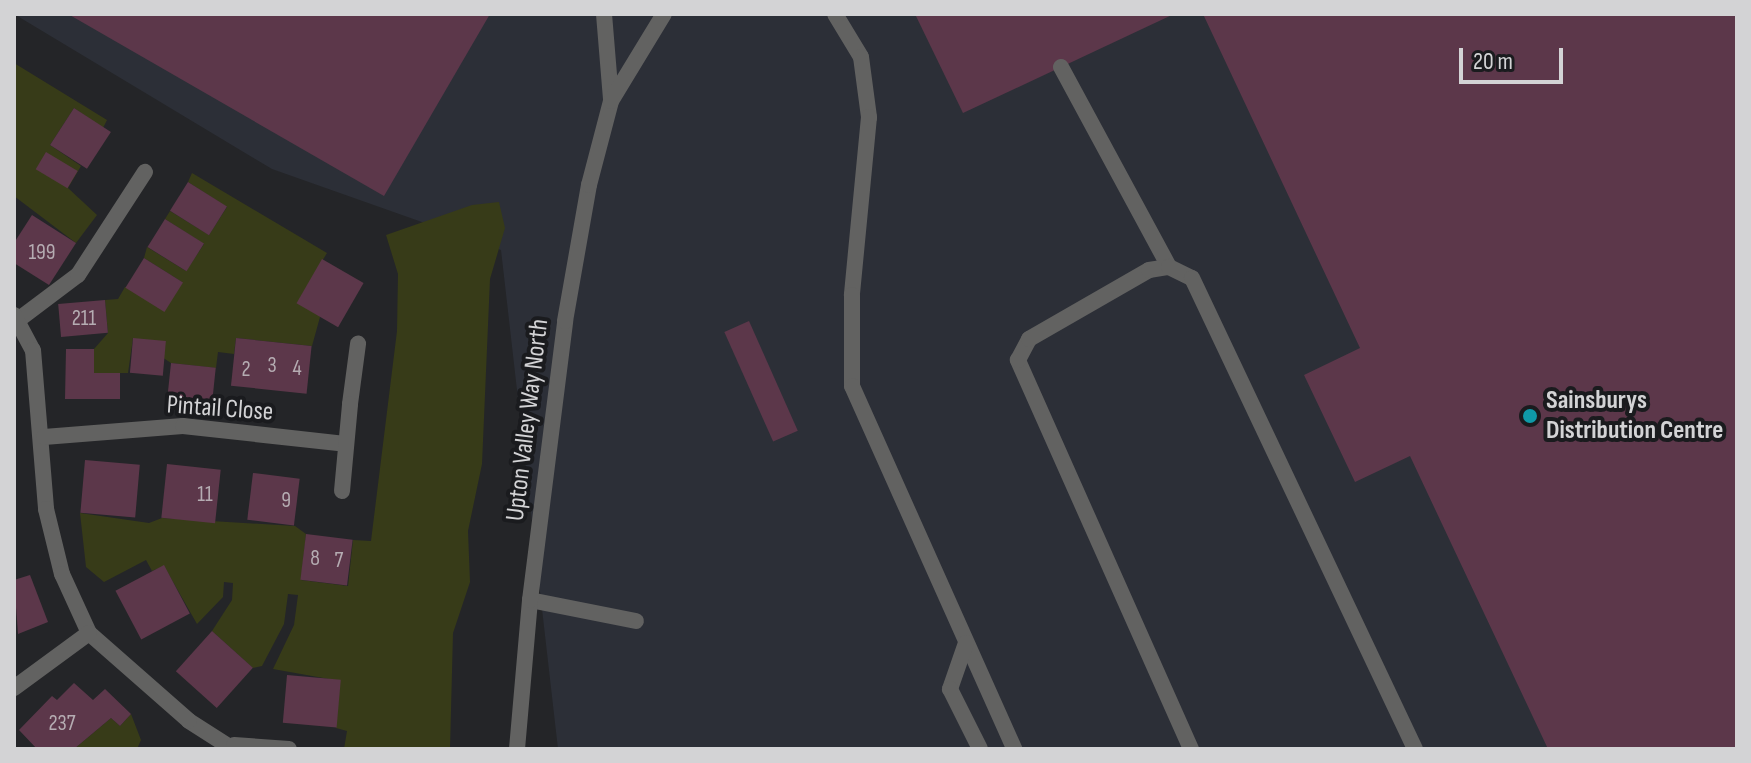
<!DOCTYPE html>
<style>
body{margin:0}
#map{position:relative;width:1751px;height:763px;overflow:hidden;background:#242528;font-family:"Sofia Sans Condensed",sans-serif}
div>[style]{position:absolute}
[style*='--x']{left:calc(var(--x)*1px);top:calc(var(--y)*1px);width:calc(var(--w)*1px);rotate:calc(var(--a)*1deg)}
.built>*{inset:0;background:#2c2f37}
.green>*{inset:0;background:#373b18}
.building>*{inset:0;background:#5c374a;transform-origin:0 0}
.service>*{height:16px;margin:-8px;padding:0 8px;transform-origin:8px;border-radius:8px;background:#626261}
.minor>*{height:16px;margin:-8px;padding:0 8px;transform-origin:8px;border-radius:8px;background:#626261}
.tertiary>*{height:16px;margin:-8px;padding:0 8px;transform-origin:8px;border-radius:8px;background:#626261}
.dots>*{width:22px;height:22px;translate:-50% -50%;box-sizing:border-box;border:4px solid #1a1b1e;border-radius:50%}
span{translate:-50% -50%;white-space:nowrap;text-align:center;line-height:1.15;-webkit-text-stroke:8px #1a1b1e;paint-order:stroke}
.number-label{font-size:22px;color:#b5acb2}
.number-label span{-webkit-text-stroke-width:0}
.poi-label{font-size:26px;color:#d3d3d5;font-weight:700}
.left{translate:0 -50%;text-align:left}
.street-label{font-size:26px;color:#d3d3d5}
.frame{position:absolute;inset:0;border:16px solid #d3d3d5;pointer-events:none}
.scale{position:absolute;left:1459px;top:48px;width:104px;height:36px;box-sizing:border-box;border:4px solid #d3d3d5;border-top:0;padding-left:10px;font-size:24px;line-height:28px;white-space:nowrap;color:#d3d3d5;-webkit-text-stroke:6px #1a1b1e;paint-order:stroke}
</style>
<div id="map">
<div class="built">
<i style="clip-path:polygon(14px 14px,1737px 14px,1737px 749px,558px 749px,501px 250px,272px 169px)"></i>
</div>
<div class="green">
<i style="clip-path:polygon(14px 63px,107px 120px,103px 128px,74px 108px,50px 145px,81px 166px,68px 188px,97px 215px,76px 243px,14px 196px)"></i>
<i style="clip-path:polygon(192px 173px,327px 253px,310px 281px,320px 317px,312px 346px,236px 338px,234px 354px,218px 352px,216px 368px,171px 363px,133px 338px,128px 373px,94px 373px,94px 349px,108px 333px,105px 300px,118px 299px,125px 287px,182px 282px,144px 258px,147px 247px,186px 271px,204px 244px,165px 219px,170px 211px,209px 235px,227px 207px,188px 182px)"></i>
<i style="clip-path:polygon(499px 202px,505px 228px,490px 279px,482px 464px,468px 531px,470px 582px,453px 633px,450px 749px,344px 749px,347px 731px,336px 728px,340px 681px,273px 669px,294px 625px,298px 595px,288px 594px,284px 624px,262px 666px,253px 668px,212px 631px,232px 600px,233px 583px,224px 582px,223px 597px,197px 624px,164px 566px,152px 571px,146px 560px,104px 582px,86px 567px,80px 513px,149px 523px,162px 518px,295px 526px,306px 534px,301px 580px,348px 586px,353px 540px,371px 541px,397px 331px,398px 274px,386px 235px,472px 205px)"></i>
<i style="clip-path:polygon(131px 714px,141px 740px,137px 749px,74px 749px,111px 718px,120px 726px)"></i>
</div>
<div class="building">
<i style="clip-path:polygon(68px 14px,490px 14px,384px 196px)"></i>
<i style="clip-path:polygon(915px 14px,1174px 14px,963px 113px)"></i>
<i style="clip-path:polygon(1203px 14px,1737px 14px,1737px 749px,1548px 749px,1410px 456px,1355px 482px,1304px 375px,1360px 348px)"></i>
<i style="left:74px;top:108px;width:44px;height:44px;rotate:33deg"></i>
<i style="left:46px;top:152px;width:37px;height:20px;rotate:31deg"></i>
<i style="left:188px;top:182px;width:46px;height:34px;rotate:32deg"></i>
<i style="clip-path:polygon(32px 215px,76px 243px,49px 285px,14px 263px,14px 243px)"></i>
<i style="left:165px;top:219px;width:46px;height:33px;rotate:32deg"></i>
<i style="left:144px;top:258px;width:46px;height:35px;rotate:32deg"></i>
<i style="left:322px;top:259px;width:48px;height:51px;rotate:30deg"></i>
<i style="left:105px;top:300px;width:33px;height:47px;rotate:85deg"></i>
<i style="left:749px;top:321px;width:120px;height:27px;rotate:66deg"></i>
<i style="left:133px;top:338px;width:33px;height:35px;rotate:5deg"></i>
<i style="left:236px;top:338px;width:76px;height:48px;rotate:6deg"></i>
<i style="clip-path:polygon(66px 349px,94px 349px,94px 373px,120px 373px,120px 399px,65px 399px)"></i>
<i style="left:171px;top:363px;width:45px;height:36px;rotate:6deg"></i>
<i style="left:85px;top:460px;width:55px;height:53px;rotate:5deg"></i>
<i style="left:167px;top:464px;width:54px;height:54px;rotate:6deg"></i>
<i style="left:253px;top:473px;width:47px;height:47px;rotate:7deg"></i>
<i style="left:306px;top:534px;width:47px;height:46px;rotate:7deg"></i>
<i style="left:164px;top:565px;width:55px;height:55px;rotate:62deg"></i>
<i style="clip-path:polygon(30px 575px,48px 622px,18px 634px,14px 580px)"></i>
<i style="left:212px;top:631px;width:55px;height:54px;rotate:42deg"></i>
<i style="left:287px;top:675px;width:54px;height:48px;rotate:5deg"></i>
<i style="clip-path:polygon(74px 683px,93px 700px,105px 689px,131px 714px,120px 726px,111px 718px,74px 749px,37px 749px,19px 730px,52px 696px,57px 700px)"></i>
</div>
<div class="service">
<i style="--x:835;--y:14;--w:50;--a:58.8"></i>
<i style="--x:861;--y:57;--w:61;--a:82.4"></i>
<i style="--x:869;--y:117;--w:179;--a:95.5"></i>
<i style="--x:852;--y:295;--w:91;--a:90"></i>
<i style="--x:852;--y:386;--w:398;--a:65.9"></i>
<i style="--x:1061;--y:67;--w:227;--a:61.6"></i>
<i style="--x:18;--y:320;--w:75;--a:-36.9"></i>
<i style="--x:78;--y:275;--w:123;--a:-57"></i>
<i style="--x:350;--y:404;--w:61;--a:-82.4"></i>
<i style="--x:530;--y:600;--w:108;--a:11.2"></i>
<i style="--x:966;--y:643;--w:49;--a:109.2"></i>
<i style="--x:950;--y:689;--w:67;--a:63.4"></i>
<i style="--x:189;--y:721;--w:52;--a:32.5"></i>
<i style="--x:234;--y:745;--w:55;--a:4.2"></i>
<i style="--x:1191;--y:749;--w:426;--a:-114"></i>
<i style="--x:1018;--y:360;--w:24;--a:-62"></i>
<i style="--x:1029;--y:339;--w:138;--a:-29.9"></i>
<i style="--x:1149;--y:270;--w:20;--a:-9"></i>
<i style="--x:1169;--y:267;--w:25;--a:26"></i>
<i style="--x:1192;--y:278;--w:521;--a:64.66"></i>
</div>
<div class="minor">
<i style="--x:14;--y:315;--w:40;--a:62"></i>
<i style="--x:33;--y:350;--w:160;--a:85.3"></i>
<i style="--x:46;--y:509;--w:67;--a:76.2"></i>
<i style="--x:62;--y:574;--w:65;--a:65.4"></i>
<i style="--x:89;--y:633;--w:133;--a:41.3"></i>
<i style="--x:44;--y:437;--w:139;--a:-4.5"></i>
<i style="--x:183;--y:426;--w:163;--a:6.3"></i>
<i style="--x:342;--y:491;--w:87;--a:-84.7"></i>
<i style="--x:14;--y:688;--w:93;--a:-36.3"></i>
</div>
<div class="tertiary">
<i style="--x:604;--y:14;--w:86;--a:85.3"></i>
<i style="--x:517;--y:749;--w:150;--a:-85"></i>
<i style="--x:530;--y:600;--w:281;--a:-82.8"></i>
<i style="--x:565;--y:321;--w:138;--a:-80"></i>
<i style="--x:589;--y:185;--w:87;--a:-75.3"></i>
<i style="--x:611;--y:101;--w:102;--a:-58.7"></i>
</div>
<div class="dots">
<i style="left:1530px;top:416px;background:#0f9aa8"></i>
</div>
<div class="number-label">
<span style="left:42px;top:253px">199</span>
<span style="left:84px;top:319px">211</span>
<span style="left:272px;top:366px">3</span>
<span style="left:297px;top:369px">4</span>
<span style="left:246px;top:370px">2</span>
<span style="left:205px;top:495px">11</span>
<span style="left:286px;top:501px">9</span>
<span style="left:315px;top:559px">8</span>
<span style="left:339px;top:561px">7</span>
<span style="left:62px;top:724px">237</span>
</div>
<div class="poi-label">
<span class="left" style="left:1546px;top:416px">Sainsburys<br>Distribution Centre</span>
</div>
<div class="street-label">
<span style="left:220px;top:409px;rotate:4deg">Pintail Close</span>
<span style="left:528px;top:420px;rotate:-83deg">Upton Valley Way North</span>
</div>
<div class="frame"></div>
<div class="scale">20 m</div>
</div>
